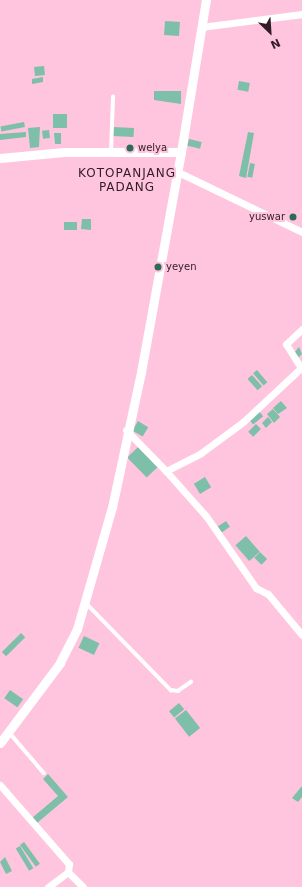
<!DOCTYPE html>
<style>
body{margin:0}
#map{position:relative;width:302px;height:887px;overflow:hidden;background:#ffc4de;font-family:"DejaVu Sans",sans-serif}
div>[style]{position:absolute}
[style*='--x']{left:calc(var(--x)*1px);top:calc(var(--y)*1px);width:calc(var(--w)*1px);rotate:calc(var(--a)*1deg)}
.building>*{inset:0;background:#7dbfa8;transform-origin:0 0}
.service>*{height:3.5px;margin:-1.75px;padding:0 1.75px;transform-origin:1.75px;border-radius:1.75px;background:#fff}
.minor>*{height:7px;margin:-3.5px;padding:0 3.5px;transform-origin:3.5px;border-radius:3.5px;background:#fff}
.tertiary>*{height:9px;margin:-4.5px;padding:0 4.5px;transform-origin:4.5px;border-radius:4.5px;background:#fff}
.dots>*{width:11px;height:11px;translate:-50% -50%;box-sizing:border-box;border:2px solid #ffc4de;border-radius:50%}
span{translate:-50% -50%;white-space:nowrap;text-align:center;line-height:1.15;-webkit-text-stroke:4px #ffc4de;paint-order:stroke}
.poi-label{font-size:10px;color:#321c26}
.left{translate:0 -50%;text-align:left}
.right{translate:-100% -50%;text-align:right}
.quarter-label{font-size:12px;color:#321c26;letter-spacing:1px}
.north{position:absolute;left:250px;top:12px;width:40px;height:40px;-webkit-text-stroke:3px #ffc4de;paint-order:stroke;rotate:155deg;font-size:11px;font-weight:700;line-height:16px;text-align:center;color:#321c26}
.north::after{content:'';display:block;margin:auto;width:14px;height:18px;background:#321c26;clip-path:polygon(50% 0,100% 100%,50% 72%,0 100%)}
</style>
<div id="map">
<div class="building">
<i style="left:165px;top:21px;width:15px;height:14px;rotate:4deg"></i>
<i style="left:44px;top:66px;width:9px;height:10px;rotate:84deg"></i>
<i style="clip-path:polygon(43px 77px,43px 82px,32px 84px,32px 79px)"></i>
<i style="left:239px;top:81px;width:11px;height:9px;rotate:10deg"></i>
<i style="clip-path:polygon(154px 91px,181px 91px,181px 104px,154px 100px)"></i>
<i style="left:53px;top:114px;width:14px;height:14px"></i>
<i style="left:24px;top:122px;width:5px;height:24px;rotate:79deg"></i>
<i style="clip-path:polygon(40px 127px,39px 147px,30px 148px,28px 128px)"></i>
<i style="left:113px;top:127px;width:21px;height:9px;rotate:3deg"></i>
<i style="left:49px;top:130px;width:8px;height:7px;rotate:83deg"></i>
<i style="clip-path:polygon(26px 132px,26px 137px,0 140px,0 134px)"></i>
<i style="clip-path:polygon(248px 132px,254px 133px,246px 178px,239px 176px)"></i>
<i style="clip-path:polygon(54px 133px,61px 133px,61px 144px,55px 144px)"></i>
<i style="left:189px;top:139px;width:13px;height:7px;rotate:13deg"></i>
<i style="left:250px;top:163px;width:5px;height:14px;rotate:11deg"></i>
<i style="clip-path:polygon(82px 219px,91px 219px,91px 230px,81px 229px)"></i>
<i style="left:64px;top:222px;width:13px;height:8px"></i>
<i style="clip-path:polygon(299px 347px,302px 354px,299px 357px,294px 353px)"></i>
<i style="left:257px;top:370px;width:16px;height:5px;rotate:50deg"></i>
<i style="left:252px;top:375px;width:15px;height:6px;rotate:48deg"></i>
<i style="clip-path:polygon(281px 401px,287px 408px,278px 414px,273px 408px)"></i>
<i style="clip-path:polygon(273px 409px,280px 417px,274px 423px,267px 414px)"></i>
<i style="left:258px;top:410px;width:8px;height:13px;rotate:50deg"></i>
<i style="clip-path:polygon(268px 417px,272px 422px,266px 428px,262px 423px)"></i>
<i style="left:138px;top:421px;width:12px;height:11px;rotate:31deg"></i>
<i style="left:256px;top:424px;width:7px;height:11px;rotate:45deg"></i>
<i style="left:138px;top:447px;width:28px;height:15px;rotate:46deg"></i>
<i style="left:205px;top:477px;width:12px;height:13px;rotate:59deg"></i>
<i style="left:226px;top:521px;width:7px;height:10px;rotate:56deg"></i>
<i style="left:246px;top:536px;width:21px;height:14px;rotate:49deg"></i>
<i style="left:260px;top:552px;width:10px;height:8px;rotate:45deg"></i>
<i style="left:21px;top:633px;width:6px;height:27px;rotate:45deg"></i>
<i style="left:84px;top:636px;width:17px;height:13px;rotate:25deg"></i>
<i style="left:10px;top:690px;width:16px;height:10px;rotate:35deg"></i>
<i style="left:179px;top:703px;width:8px;height:13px;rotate:50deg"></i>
<i style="left:186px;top:710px;width:23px;height:14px;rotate:52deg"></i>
<i style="clip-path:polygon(48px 774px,68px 797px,37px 823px,32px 818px,58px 796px,43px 779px)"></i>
<i style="clip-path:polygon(302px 786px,302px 797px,298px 802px,292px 798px)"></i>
<i style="left:24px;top:842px;width:27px;height:5px;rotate:54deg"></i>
<i style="left:20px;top:846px;width:26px;height:5px;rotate:59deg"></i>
<i style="clip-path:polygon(5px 857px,12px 871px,6px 874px,0 862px)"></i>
</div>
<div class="service">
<i style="--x:111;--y:152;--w:55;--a:-87.9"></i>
<i style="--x:86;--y:603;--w:122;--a:45.7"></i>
<i style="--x:171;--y:690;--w:7;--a:8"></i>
<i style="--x:178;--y:691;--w:16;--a:-35"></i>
<i style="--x:9;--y:732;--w:54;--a:49.5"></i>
</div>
<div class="minor">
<i style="--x:201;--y:27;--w:102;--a:-7.3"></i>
<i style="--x:178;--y:172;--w:138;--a:25.8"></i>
<i style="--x:126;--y:430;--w:57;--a:45.7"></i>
<i style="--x:166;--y:471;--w:39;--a:-27"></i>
<i style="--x:201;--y:453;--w:52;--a:-36.4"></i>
<i style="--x:243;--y:422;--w:79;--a:-43"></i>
<i style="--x:301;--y:368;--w:28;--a:-122"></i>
<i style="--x:286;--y:344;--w:22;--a:-43"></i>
<i style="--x:166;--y:471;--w:60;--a:48.4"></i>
<i style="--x:206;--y:516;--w:88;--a:55.2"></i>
<i style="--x:256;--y:588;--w:13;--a:27"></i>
<i style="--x:268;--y:594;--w:53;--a:50.3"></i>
<i style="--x:0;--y:785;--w:105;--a:48.9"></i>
<i style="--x:69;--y:864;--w:8;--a:97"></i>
<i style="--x:68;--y:872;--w:25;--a:143"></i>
<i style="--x:68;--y:872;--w:21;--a:45"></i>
</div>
<div class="tertiary">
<i style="--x:181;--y:152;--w:154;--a:-80.7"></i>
<i style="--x:0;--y:158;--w:64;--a:-5.4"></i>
<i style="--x:64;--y:152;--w:117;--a:0"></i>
<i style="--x:181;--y:152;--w:224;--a:100.3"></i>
<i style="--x:141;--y:372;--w:138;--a:102.1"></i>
<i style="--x:112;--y:507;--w:127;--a:106"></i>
<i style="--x:77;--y:629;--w:38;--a:117"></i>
<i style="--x:60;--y:663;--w:100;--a:126.9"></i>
</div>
<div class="dots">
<i style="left:130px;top:148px;background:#2c6b58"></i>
<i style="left:293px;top:217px;background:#2c6b58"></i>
<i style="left:158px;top:267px;background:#2c6b58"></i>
</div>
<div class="poi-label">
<span class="left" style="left:138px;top:148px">welya</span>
<span class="right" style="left:285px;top:217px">yuswar</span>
<span class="left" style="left:166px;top:267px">yeyen</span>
</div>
<div class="quarter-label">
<span style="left:127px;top:181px">KOTOPANJANG<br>PADANG</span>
</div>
<div class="north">N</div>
</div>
